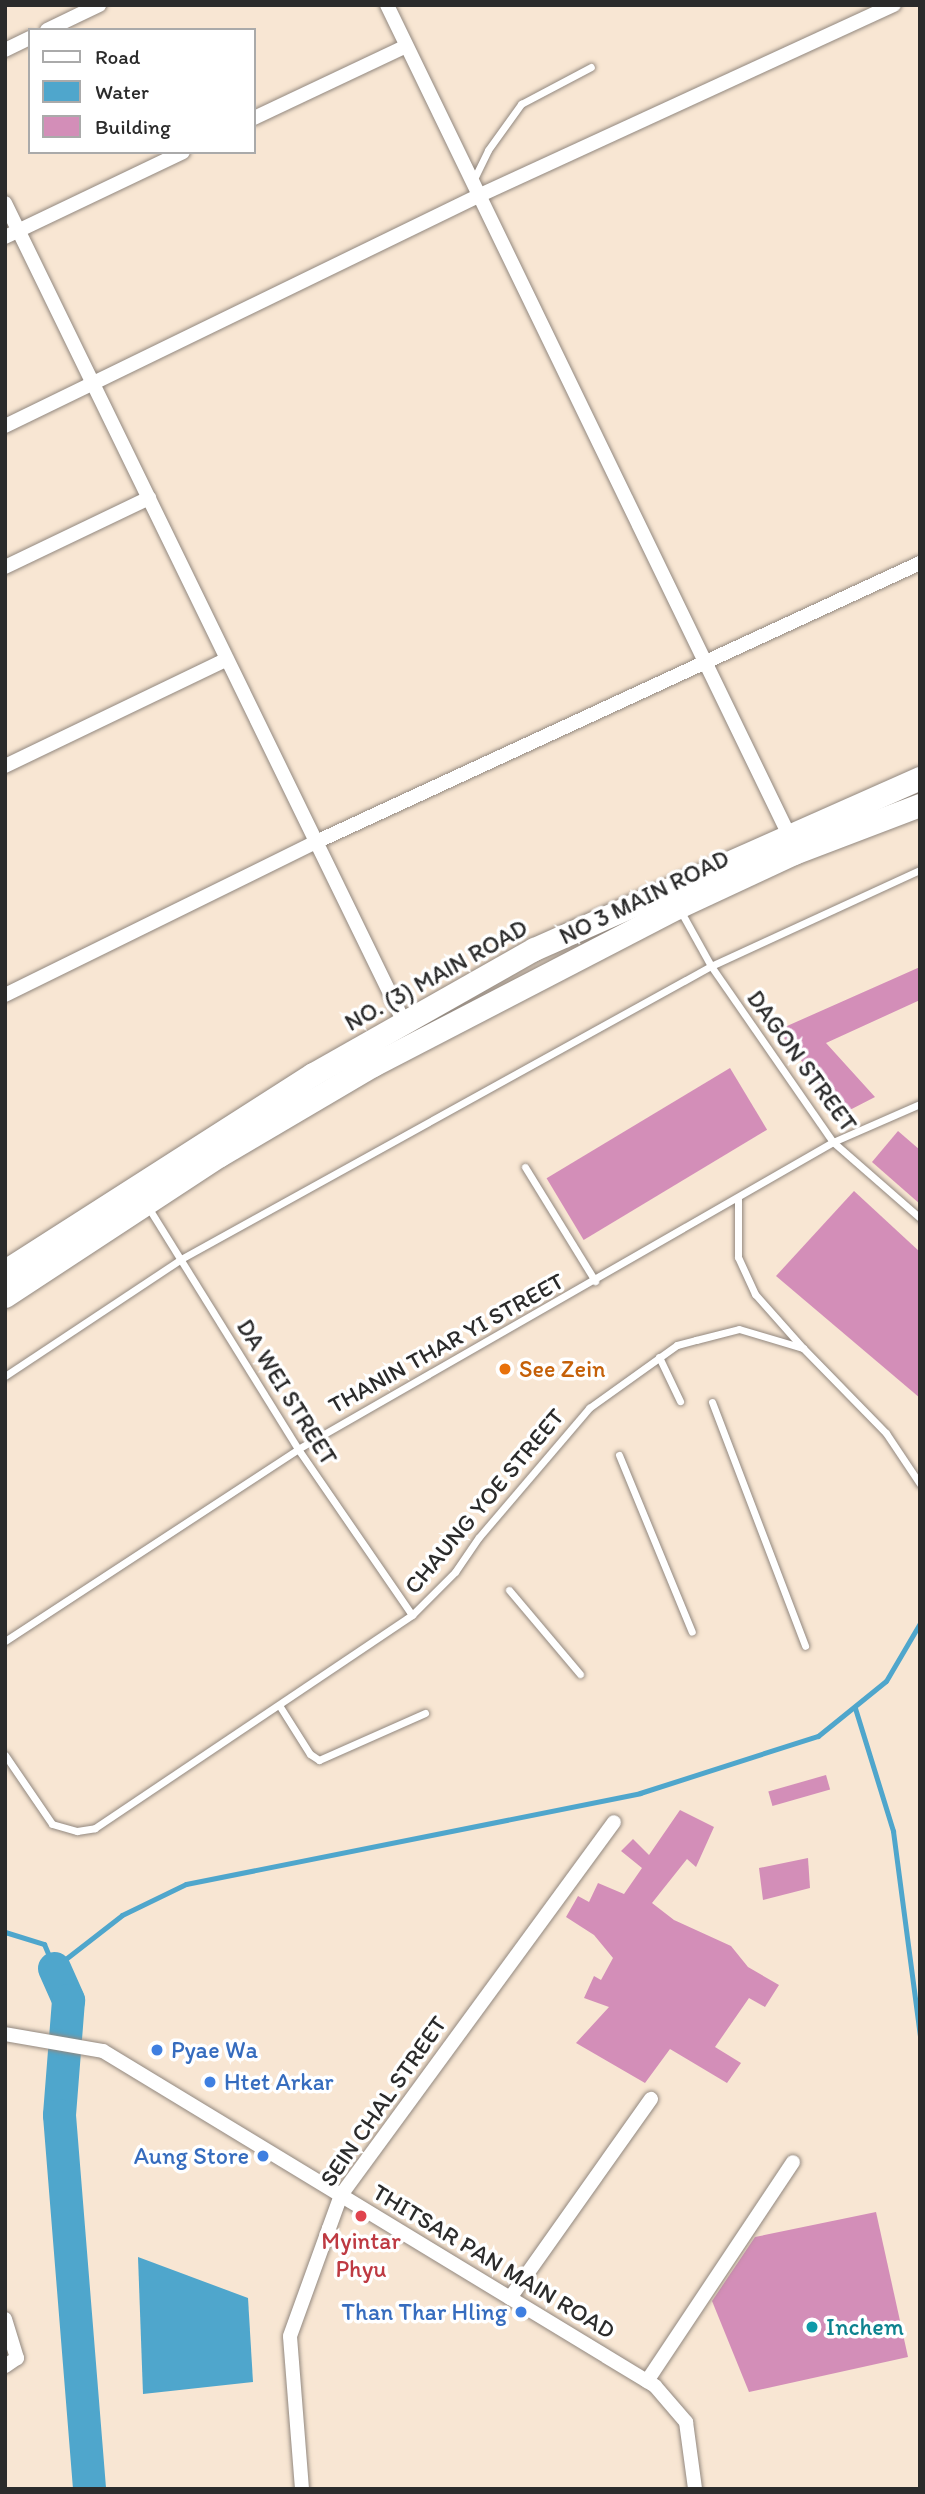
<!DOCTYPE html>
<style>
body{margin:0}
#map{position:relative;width:925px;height:2494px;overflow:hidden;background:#f8e6d3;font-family:Itim,sans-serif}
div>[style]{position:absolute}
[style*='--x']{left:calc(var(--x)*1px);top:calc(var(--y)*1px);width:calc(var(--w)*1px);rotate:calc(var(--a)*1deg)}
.water>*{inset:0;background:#4fa6cc}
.stream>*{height:5px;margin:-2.5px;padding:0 2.5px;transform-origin:2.5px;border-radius:2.5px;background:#4fa6cc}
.river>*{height:33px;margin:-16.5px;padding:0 16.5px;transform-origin:16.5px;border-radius:16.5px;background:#4fa6cc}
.building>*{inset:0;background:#d38eb8;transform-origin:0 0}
.roads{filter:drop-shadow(0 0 2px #92887f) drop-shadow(0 0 2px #92887f)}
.lane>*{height:7px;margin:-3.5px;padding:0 3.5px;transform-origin:3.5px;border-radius:3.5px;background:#fff}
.street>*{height:14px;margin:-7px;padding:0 7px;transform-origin:7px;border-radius:7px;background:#fff}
.primary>*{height:23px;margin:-11.5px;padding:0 11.5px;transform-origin:11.5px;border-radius:11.5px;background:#fff}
.dots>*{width:19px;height:19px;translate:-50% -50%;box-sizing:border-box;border:4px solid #fff;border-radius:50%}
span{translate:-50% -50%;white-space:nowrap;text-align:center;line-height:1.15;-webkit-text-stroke:7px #fff;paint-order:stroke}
.street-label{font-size:24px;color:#2b2b2b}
.food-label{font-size:24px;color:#c56008}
.left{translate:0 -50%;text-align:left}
.shop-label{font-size:24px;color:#366cbe}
.right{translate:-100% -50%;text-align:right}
.health-label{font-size:24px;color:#be3a42}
.culture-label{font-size:24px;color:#0d838f}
.frame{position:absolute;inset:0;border:7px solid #2b2b2b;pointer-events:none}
.legend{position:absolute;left:28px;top:28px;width:228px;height:126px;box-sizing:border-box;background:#fff;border:2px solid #aaa;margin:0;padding:9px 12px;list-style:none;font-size:21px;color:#2b2b2b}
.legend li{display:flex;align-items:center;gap:14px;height:35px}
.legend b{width:35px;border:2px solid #aaa}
</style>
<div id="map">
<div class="water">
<i style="clip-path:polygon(138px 2257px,248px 2298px,253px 2382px,143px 2394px)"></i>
</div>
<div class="stream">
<i style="--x:855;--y:1708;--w:129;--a:72.8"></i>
<i style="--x:893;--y:1831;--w:208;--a:82.5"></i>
<i style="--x:5;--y:1932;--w:41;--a:17.1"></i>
<i style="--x:44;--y:1944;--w:26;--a:67"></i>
<i style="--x:54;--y:1968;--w:86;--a:-37.9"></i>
<i style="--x:122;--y:1915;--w:71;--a:-25.8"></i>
<i style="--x:186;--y:1884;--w:463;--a:-11.3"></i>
<i style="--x:640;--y:1793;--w:187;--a:-17.8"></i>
<i style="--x:818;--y:1736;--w:87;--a:-39"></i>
<i style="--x:886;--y:1681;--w:67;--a:-59.6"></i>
</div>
<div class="river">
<i style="--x:54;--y:1968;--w:35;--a:66"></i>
<i style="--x:68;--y:2000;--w:115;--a:94.5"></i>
<i style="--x:59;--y:2115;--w:375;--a:85.4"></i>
</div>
<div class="building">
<i style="clip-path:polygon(920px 967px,920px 1000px,826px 1043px,875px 1097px,842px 1114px,778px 1030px)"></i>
<i style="left:730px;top:1068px;width:72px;height:214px;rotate:59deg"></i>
<i style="clip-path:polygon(898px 1131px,920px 1150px,920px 1204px,872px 1162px)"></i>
<i style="clip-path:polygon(854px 1191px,920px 1252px,920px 1398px,776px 1276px)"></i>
<i style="left:826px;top:1775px;width:15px;height:60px;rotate:74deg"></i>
<i style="clip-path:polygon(680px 1810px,714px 1827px,696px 1867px,687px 1859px,652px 1903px,674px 1920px,731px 1946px,748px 1967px,779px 1985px,765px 2007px,749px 1998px,715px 2047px,741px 2063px,727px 2083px,670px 2049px,645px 2083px,576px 2043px,609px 2007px,584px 1998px,594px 1976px,601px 1980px,613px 1958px,594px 1935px,566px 1917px,578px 1896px,589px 1902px,598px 1883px,624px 1894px,642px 1868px,621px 1851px,633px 1839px,649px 1855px)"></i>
<i style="clip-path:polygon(808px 1858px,810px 1888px,763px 1900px,759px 1868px)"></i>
<i style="clip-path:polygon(876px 2212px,908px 2357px,749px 2392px,712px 2301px,755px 2237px)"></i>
</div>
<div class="roads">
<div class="lane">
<i style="--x:473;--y:181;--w:34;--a:-64"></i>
<i style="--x:488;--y:150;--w:57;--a:-54.3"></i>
<i style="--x:521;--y:104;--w:79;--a:-27.9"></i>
<i style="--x:680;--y:910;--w:64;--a:61"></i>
<i style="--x:711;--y:966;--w:214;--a:55.3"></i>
<i style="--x:833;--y:1142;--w:116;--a:41.1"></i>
<i style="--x:525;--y:1167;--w:134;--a:58.4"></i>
<i style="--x:738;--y:1199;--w:58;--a:90"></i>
<i style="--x:738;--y:1257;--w:41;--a:65.3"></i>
<i style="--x:755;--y:1294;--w:72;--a:48.4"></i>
<i style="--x:148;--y:1207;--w:285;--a:58.2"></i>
<i style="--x:298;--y:1449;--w:201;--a:55.5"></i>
<i style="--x:659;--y:1357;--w:49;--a:64.5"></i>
<i style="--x:5;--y:1376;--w:211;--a:-33.6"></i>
<i style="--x:181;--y:1259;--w:606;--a:-28.94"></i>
<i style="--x:711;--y:966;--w:230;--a:-24.7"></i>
<i style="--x:712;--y:1402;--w:261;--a:69.1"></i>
<i style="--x:619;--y:1455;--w:191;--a:67.6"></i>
<i style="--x:509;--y:1590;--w:110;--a:49.8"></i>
<i style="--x:5;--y:1641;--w:350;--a:-33.2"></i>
<i style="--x:298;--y:1449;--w:617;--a:-29.85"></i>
<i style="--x:833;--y:1142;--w:95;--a:-23.6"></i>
<i style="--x:279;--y:1705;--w:58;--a:57.7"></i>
<i style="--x:310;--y:1754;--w:11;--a:34"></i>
<i style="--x:319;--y:1760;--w:116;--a:-23.9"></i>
<i style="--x:5;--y:1755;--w:83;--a:55.7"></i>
<i style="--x:52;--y:1824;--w:26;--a:16"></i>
<i style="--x:77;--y:1831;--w:18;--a:-9"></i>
<i style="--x:95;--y:1828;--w:382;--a:-33.9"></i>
<i style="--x:412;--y:1615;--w:61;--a:-45"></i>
<i style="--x:455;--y:1572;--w:42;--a:-55.6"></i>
<i style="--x:479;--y:1537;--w:170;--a:-49.5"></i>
<i style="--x:589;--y:1408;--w:108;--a:-35.6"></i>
<i style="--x:677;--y:1345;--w:20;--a:-15"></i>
<i style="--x:696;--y:1340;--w:44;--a:-14.3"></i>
<i style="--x:739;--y:1329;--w:67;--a:16.5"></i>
<i style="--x:803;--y:1348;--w:119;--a:45.7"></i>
<i style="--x:886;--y:1433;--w:61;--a:56.3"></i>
</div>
<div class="street">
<i style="--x:387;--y:5;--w:920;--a:64.16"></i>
<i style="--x:47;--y:30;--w:58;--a:-25.7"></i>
<i style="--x:5;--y:50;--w:28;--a:-26"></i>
<i style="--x:254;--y:118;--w:168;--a:-25.3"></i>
<i style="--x:5;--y:203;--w:911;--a:64.03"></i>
<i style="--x:5;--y:237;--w:197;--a:-25.5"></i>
<i style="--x:5;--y:426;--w:524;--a:-25.93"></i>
<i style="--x:476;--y:197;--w:460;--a:-24.7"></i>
<i style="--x:5;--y:567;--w:160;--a:-25.6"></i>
<i style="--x:5;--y:766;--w:246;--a:-25.7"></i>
<i style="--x:5;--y:995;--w:347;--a:-26.2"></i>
<i style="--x:316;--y:842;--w:665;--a:-24.79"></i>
<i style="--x:5;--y:2034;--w:99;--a:9.8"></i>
<i style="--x:103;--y:2051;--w:646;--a:31.25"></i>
<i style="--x:655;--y:2386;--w:48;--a:49.3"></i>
<i style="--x:686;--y:2422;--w:68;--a:82.3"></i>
<i style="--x:510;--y:2298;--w:244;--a:-54.7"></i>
<i style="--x:5;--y:2319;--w:41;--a:72.9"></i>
<i style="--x:17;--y:2358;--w:14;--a:146"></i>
<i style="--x:647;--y:2381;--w:263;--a:-56.3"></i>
<i style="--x:302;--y:2489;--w:153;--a:-94.5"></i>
<i style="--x:290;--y:2336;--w:150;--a:-70.1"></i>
<i style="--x:341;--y:2195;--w:462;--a:-53.8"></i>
</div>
<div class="primary">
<i style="--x:5;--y:1271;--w:366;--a:-32.6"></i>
<i style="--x:313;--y:1074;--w:254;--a:-29.5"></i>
<i style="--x:534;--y:949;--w:422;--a:-23.9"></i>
<i style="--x:5;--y:1296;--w:257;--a:-33.3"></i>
<i style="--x:220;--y:1155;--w:178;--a:-30.5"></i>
<i style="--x:373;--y:1065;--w:343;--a:-27.4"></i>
<i style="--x:678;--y:907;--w:128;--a:-25"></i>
<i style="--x:794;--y:853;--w:135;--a:-20.9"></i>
</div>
</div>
<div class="dots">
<i style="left:505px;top:1369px;background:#e8710a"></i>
<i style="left:157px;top:2050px;background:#3f7fe0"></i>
<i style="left:210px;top:2082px;background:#3f7fe0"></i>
<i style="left:263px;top:2156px;background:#3f7fe0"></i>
<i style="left:361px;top:2216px;background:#e0444e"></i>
<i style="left:521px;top:2312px;background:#3f7fe0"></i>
<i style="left:812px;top:2327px;background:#0f9aa8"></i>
</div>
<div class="street-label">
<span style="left:644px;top:897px;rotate:-26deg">NO 3 MAIN ROAD</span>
<span style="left:436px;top:975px;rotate:-29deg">NO. (3) MAIN ROAD</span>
<span style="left:802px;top:1061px;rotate:54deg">DAGON STREET</span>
<span style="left:446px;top:1343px;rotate:-29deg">THANIN THAR YI STREET</span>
<span style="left:287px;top:1392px;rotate:58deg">DA WEI STREET</span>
<span style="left:484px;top:1501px;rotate:-50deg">CHAUNG YOE STREET</span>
<span style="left:383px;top:2101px;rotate:-55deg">SEIN CHAL STREET</span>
<span style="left:494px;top:2261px;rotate:31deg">THITSAR PAN MAIN ROAD</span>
</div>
<div class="food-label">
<span class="left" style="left:519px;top:1369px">See Zein</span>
</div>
<div class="shop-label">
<span class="left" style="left:171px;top:2050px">Pyae Wa</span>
<span class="left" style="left:224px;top:2082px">Htet Arkar</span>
<span class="right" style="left:249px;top:2156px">Aung Store</span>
<span class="right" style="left:507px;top:2312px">Than Thar Hling</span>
</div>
<div class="health-label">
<span style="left:361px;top:2255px">Myintar<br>Phyu</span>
</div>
<div class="culture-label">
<span class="left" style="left:826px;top:2327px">Inchem</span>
</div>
<div class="frame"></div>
<ul class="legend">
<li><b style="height:9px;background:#fff"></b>Road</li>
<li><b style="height:19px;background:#4fa6cc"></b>Water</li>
<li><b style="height:19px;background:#d38eb8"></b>Building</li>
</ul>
</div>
